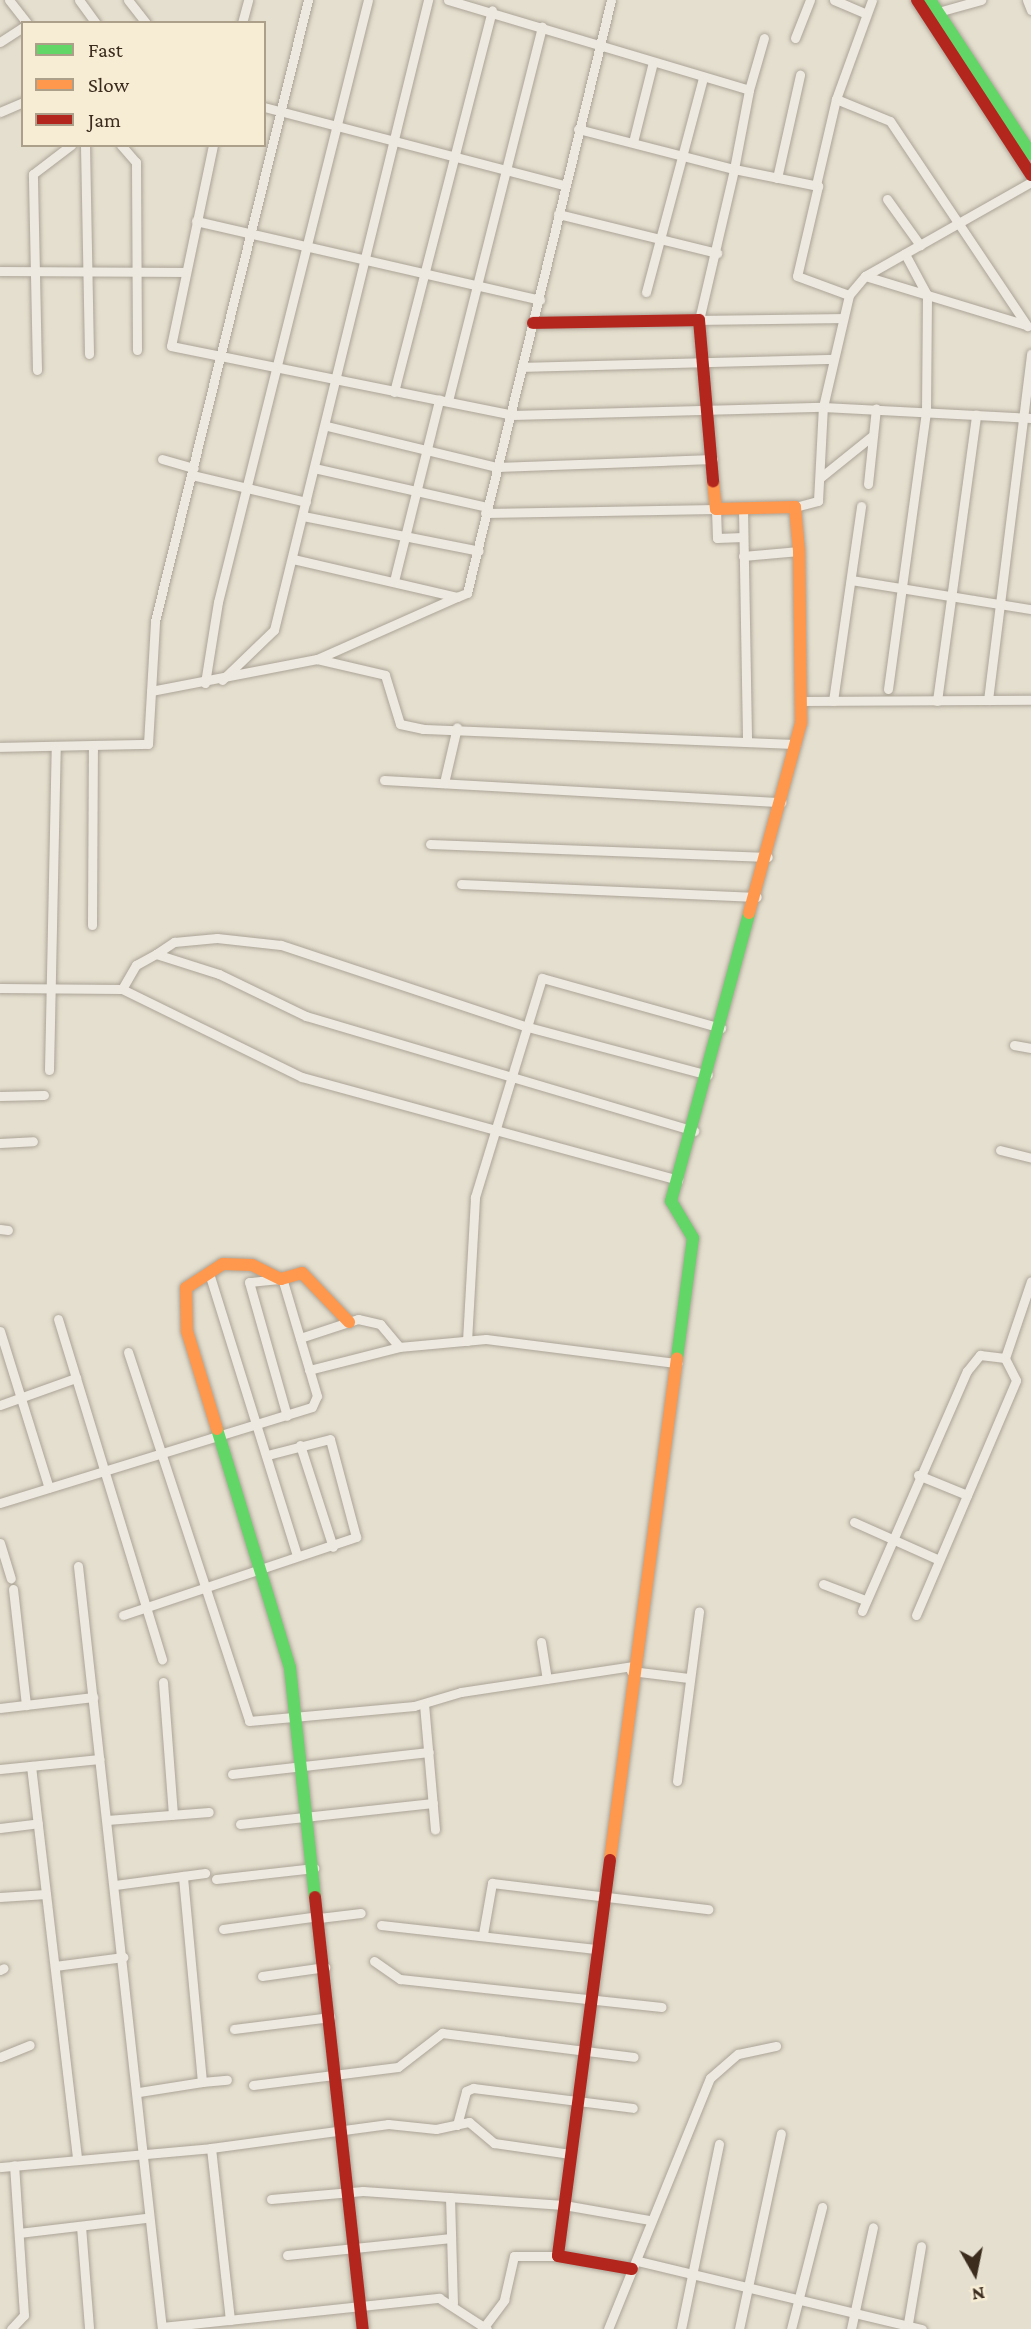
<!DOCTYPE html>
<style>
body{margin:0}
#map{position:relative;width:1031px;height:2329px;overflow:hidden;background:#e5dfcf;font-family:"Crimson Pro",serif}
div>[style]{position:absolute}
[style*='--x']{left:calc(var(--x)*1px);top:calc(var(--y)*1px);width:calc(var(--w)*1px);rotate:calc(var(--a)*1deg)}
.roads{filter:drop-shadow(0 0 2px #aba497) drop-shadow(0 0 2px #aba497)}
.street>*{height:9px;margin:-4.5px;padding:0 4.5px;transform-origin:4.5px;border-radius:4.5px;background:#eee9e0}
.fast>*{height:12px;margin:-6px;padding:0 6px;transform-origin:6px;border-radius:6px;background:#63d668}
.slow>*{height:12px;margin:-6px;padding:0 6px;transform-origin:6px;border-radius:6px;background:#ff974d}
.jam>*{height:12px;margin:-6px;padding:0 6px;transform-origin:6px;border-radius:6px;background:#b3261e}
span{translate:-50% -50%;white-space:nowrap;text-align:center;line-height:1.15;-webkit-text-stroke:5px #f7edd4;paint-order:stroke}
.legend{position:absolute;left:21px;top:21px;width:245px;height:126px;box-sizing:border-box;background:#f7edd4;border:2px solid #aca08b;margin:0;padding:9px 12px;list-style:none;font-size:21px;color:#3b2c1e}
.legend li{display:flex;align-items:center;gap:14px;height:35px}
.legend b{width:35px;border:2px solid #aca08b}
.north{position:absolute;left:940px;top:2238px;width:70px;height:70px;-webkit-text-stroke:5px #f7edd4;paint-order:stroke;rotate:171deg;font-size:19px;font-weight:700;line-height:28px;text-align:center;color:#3b2c1e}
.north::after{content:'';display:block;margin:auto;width:24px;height:32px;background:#3b2c1e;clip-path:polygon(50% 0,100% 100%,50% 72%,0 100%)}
</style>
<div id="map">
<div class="roads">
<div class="street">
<i style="--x:9;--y:0;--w:29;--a:52"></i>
<i style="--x:79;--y:0;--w:29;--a:54"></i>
<i style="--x:128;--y:0;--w:29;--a:52"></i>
<i style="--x:448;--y:0;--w:314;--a:16.6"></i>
<i style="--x:749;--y:90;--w:54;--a:-73.9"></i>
<i style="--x:834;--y:0;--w:34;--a:23"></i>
<i style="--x:1027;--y:0;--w:11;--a:68"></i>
<i style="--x:938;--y:12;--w:45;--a:-15.6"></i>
<i style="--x:242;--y:23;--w:24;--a:-75"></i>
<i style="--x:795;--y:38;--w:41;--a:-68.5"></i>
<i style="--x:0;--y:42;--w:27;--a:-33"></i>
<i style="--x:836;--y:99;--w:58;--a:22.2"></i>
<i style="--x:890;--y:121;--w:247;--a:56.2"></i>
<i style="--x:264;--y:107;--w:310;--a:14.6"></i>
<i style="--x:0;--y:112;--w:25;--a:-23"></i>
<i style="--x:578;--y:129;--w:161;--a:14.4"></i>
<i style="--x:734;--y:169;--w:80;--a:-79.2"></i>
<i style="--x:633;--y:142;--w:82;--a:-76"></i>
<i style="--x:85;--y:145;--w:209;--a:88.9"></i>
<i style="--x:121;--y:145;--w:23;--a:49"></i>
<i style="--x:136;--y:162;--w:188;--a:89.7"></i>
<i style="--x:213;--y:145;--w:205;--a:101.8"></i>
<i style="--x:171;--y:346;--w:348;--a:11.4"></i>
<i style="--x:512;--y:415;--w:311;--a:-1.5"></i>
<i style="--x:823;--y:407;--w:208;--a:3"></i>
<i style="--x:777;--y:178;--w:106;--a:-77.4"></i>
<i style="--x:816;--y:185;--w:88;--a:-76.9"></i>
<i style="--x:836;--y:99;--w:105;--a:-70"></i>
<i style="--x:887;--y:199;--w:57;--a:54.3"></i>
<i style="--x:558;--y:214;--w:164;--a:13.8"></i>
<i style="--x:196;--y:221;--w:353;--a:12.9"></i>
<i style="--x:0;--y:271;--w:186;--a:0.3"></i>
<i style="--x:865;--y:276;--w:168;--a:16.9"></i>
<i style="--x:646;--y:292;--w:221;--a:-75.1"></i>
<i style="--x:842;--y:318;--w:143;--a:179.2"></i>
<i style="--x:699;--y:320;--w:155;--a:-76.9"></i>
<i style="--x:734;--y:169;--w:86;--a:11.4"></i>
<i style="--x:818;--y:186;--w:92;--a:103.1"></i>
<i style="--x:797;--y:276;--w:55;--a:20.1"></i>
<i style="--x:523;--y:367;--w:309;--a:-1.5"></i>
<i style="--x:37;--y:370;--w:196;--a:-91.2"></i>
<i style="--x:33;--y:174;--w:48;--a:-37.3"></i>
<i style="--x:394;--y:392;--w:394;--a:-75.6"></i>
<i style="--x:448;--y:401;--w:386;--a:-75.9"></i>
<i style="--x:327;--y:426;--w:175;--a:13.6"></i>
<i style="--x:497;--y:467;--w:216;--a:-2.1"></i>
<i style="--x:162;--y:459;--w:33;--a:16"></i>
<i style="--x:314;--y:468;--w:177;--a:12.7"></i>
<i style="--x:192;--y:475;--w:117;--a:13.3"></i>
<i style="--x:821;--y:477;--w:67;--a:-38.9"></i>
<i style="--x:868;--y:484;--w:76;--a:-84"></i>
<i style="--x:795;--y:507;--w:24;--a:-15"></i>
<i style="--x:818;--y:501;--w:94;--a:-87"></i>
<i style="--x:823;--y:407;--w:115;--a:-76.9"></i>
<i style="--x:849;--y:295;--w:25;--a:-50"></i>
<i style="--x:865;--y:276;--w:191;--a:-29.5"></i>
<i style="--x:743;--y:508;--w:233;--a:89"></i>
<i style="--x:485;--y:513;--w:231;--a:-1"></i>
<i style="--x:716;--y:509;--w:29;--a:88"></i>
<i style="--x:717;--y:538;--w:26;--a:-2"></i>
<i style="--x:303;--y:516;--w:179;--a:11.2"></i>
<i style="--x:743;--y:556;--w:56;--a:-5.1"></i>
<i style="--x:293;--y:559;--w:168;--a:13"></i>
<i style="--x:457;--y:597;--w:11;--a:-22"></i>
<i style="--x:467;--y:593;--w:610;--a:-76.35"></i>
<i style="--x:851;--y:580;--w:182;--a:9.2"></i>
<i style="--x:394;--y:581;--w:187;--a:-76"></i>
<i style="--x:317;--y:659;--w:70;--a:13.2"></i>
<i style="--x:385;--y:675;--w:51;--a:73"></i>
<i style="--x:400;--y:724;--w:24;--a:12"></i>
<i style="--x:423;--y:729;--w:373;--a:2.3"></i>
<i style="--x:222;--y:680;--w:72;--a:-43.9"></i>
<i style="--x:274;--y:630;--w:649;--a:-76.26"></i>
<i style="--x:205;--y:683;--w:82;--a:-80.9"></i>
<i style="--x:218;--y:602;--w:620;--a:-76.01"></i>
<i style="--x:888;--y:689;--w:281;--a:-82.2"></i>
<i style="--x:926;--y:411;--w:116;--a:-89.5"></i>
<i style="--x:927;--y:295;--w:47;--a:-118.2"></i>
<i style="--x:151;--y:691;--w:169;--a:-10.9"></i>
<i style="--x:317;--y:659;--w:153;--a:-23.9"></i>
<i style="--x:988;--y:700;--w:349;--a:-82.9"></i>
<i style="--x:805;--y:701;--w:226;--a:-0.3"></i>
<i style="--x:833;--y:701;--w:197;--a:-81.8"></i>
<i style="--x:937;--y:701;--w:289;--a:-82.2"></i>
<i style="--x:0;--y:747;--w:148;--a:-1.2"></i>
<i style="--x:148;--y:744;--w:123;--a:-86.7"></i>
<i style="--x:155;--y:621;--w:640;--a:-76.16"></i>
<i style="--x:384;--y:780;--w:398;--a:3.2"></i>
<i style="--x:444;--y:783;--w:57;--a:-76.9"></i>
<i style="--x:430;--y:844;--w:338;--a:2.2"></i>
<i style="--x:461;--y:884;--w:296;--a:2.5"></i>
<i style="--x:92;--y:925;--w:177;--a:-89.7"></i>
<i style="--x:156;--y:954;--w:22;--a:-34"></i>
<i style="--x:174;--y:942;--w:43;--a:-5.3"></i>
<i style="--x:217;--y:938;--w:64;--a:6.2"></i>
<i style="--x:281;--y:945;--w:260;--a:18.4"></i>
<i style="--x:528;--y:1027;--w:186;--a:14.9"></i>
<i style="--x:0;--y:988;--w:122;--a:0.5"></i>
<i style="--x:122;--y:989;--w:28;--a:-60"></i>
<i style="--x:136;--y:965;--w:23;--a:-29"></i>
<i style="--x:156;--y:954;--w:66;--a:17.6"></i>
<i style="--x:219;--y:974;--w:97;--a:25.8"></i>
<i style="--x:306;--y:1016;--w:405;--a:16.5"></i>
<i style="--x:122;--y:989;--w:200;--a:26.1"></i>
<i style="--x:302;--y:1077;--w:390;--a:15.3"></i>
<i style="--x:1014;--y:1045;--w:17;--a:10"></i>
<i style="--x:49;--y:1070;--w:322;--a:-88.8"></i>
<i style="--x:0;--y:1096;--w:44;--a:-1.3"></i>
<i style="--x:0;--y:1143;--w:33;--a:-3"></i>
<i style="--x:1000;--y:1150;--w:32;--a:14"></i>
<i style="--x:0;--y:1229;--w:8;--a:7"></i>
<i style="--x:209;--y:1273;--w:296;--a:72.7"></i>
<i style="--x:279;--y:1279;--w:30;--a:174"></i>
<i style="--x:249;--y:1282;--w:139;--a:74.2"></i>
<i style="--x:58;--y:1319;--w:356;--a:73"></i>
<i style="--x:0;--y:1331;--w:164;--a:72.7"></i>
<i style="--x:300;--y:1338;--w:61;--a:-18.1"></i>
<i style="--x:358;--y:1319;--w:23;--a:13"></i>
<i style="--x:380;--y:1324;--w:30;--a:50"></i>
<i style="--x:399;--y:1347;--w:87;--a:-5.3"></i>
<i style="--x:486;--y:1339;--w:193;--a:7.2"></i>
<i style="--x:467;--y:1341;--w:144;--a:-86.8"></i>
<i style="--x:475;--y:1197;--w:229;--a:-73"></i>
<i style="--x:542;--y:978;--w:186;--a:15.6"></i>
<i style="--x:128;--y:1352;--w:388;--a:71.8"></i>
<i style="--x:249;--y:1721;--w:166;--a:-5.2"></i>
<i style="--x:414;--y:1706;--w:49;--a:-16.6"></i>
<i style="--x:461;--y:1692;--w:173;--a:-8.6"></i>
<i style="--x:1005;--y:1358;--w:81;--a:-71.3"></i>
<i style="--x:309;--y:1370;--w:93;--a:-14.3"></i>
<i style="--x:0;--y:1405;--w:81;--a:-19.6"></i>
<i style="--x:300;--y:1445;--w:107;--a:72.1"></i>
<i style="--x:918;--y:1475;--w:53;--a:22.2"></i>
<i style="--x:0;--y:1503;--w:326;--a:-17.1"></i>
<i style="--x:312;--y:1407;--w:12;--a:-66"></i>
<i style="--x:317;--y:1396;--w:123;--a:-106.5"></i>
<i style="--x:854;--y:1522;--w:93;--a:24.1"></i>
<i style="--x:0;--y:1543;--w:37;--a:73"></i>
<i style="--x:78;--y:1566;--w:768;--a:83.72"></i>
<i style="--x:823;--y:1584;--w:45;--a:20.9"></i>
<i style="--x:13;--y:1589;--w:117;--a:83.6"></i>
<i style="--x:862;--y:1611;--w:262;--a:-66.4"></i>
<i style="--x:967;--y:1371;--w:21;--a:-51"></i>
<i style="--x:980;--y:1355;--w:25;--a:7"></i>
<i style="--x:123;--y:1615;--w:246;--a:-18.5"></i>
<i style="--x:356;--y:1537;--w:101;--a:-104.9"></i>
<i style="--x:330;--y:1439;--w:65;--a:165.7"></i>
<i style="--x:916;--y:1615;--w:255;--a:-66.9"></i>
<i style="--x:1016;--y:1380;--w:25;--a:-117"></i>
<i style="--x:541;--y:1642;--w:37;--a:81"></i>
<i style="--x:631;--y:1671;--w:58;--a:6.9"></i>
<i style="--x:163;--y:1682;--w:133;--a:85.7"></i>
<i style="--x:424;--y:1704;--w:126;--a:85"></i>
<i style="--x:0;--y:1708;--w:94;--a:-6.7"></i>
<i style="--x:31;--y:1766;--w:395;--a:83.3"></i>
<i style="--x:0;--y:1769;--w:100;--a:-5.7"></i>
<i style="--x:232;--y:1774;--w:198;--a:-6.4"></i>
<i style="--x:677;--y:1781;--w:171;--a:-82.6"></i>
<i style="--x:107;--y:1820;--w:102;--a:-4.5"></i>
<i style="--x:240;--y:1824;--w:194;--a:-6.2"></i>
<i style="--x:0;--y:1828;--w:38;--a:-7"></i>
<i style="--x:216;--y:1879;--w:99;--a:-6.4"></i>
<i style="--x:115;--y:1885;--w:91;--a:-7.6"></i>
<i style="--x:0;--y:1897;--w:46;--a:-3.7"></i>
<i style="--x:319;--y:1918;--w:42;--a:-6.8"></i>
<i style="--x:381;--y:1925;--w:216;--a:6.4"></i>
<i style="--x:223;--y:1929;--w:97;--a:-7.7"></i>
<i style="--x:483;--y:1934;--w:52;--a:-80"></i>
<i style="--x:492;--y:1883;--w:218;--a:6.9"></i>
<i style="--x:374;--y:1961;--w:32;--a:35"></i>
<i style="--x:400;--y:1979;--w:263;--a:6.1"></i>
<i style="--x:55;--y:1966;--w:69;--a:-7.5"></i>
<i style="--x:0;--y:1970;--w:4;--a:-27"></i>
<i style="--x:262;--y:1976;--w:64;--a:-8.1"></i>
<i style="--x:234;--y:2029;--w:97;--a:-7.1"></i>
<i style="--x:0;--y:2057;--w:32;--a:-22"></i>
<i style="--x:202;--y:2082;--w:25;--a:-5"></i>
<i style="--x:253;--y:2085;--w:146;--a:-7.1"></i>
<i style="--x:398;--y:2067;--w:56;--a:-37.7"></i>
<i style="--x:442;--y:2033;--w:193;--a:7.1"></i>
<i style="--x:139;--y:2092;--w:64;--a:-9"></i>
<i style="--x:202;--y:2082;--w:207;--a:-95.3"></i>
<i style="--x:457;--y:2125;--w:35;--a:-75"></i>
<i style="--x:466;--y:2091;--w:8;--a:-23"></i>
<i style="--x:473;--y:2088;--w:161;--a:7.1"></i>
<i style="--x:211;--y:2148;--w:179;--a:-7.7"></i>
<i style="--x:388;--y:2124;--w:48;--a:5.9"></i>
<i style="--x:436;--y:2129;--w:34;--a:-12"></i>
<i style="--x:469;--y:2122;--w:33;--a:40"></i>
<i style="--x:494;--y:2143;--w:77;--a:8.2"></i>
<i style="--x:0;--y:2167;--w:212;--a:-5.1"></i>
<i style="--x:211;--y:2148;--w:173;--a:83.7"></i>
<i style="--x:450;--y:2197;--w:106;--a:88.4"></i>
<i style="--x:271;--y:2199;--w:92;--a:-5"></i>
<i style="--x:363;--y:2191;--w:201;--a:4"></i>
<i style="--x:564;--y:2205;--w:86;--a:10"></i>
<i style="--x:81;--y:2226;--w:102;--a:85.5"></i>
<i style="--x:19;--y:2233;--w:127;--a:-6.8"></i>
<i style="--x:287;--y:2255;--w:165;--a:-5.9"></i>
<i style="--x:638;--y:2261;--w:292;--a:13.5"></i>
<i style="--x:162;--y:2327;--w:279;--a:-6"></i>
<i style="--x:439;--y:2298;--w:57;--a:32.9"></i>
<i style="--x:484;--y:2327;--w:34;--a:-53"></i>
<i style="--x:504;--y:2300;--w:45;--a:-77.2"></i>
<i style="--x:514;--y:2256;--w:44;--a:0"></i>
<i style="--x:11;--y:2329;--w:19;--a:-47"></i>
<i style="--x:24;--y:2315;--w:150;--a:-93.8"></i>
<i style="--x:608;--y:2329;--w:271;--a:-67.9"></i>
<i style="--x:710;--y:2078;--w:37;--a:-41"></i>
<i style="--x:738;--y:2054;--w:39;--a:-12"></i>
<i style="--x:681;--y:2329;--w:189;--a:-78.4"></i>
<i style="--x:739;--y:2329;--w:200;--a:-77.9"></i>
<i style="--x:791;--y:2329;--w:126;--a:-75.7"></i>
<i style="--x:851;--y:2329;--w:104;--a:-77.8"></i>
<i style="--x:907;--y:2329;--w:84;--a:-80.4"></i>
</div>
<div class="fast">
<i style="--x:930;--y:0;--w:184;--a:56.7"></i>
<i style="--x:677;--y:1358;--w:121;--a:-82.4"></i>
<i style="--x:693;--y:1238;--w:43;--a:-120.7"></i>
<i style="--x:671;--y:1201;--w:298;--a:-74.8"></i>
<i style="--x:217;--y:1429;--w:250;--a:73"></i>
<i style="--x:290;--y:1668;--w:230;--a:83.8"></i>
</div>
<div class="slow">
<i style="--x:713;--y:481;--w:28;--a:84"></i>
<i style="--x:716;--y:509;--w:79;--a:-1.5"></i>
<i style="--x:795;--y:507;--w:44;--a:84.8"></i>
<i style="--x:799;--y:551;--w:172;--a:89.3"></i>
<i style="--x:801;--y:723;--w:197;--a:105.3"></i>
<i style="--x:217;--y:1429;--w:102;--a:-107"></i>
<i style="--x:187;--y:1331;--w:43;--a:-91.3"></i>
<i style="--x:186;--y:1288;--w:44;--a:-33"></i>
<i style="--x:223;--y:1264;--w:29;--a:2"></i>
<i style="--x:252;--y:1265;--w:32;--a:26"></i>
<i style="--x:281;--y:1279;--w:22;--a:-16"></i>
<i style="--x:302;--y:1273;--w:68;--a:46.2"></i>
<i style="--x:610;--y:1860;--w:506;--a:-82.4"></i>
</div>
<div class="jam">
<i style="--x:917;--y:0;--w:209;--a:56.9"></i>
<i style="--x:533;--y:323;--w:166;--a:-1"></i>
<i style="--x:699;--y:320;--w:162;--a:85"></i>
<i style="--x:610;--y:1860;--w:399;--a:97.5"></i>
<i style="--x:558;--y:2256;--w:75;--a:10"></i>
<i style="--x:315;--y:1897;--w:435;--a:83.7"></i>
</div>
</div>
<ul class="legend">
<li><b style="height:9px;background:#63d668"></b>Fast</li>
<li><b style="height:9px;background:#ff974d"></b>Slow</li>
<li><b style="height:9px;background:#b3261e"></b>Jam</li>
</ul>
<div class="north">N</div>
</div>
